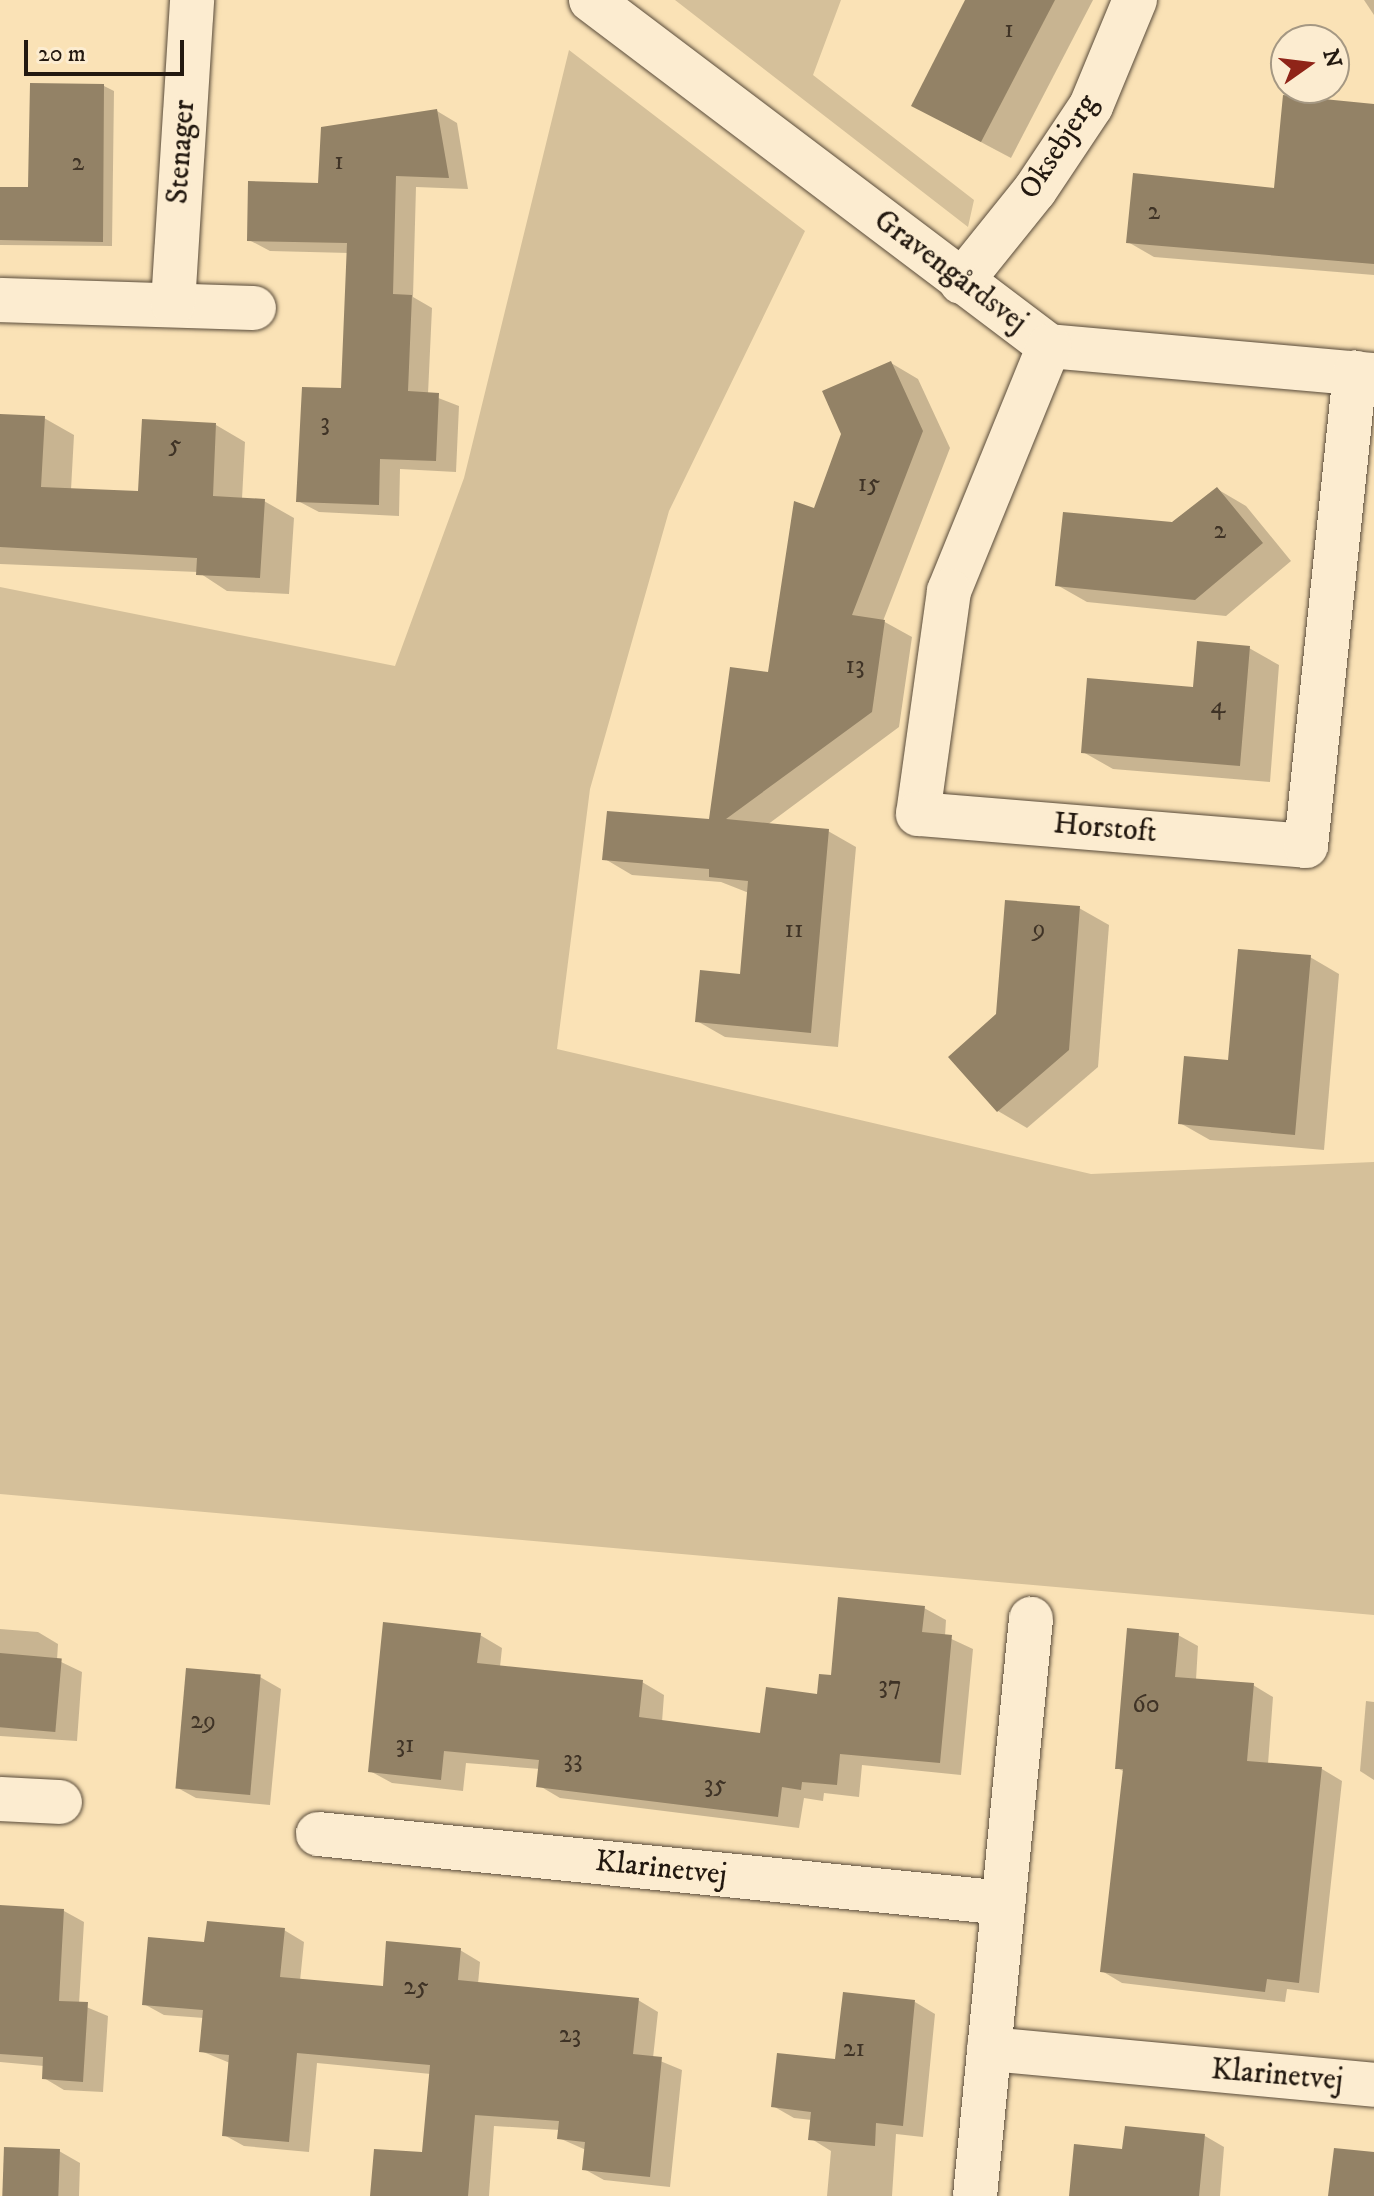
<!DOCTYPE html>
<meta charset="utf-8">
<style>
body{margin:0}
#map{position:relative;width:1374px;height:2196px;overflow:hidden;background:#fae2b6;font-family:"IM FELL DW Pica",serif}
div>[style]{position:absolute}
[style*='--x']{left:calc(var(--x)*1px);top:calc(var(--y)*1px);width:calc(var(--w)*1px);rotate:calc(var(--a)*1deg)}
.green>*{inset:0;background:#d5c09a}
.shadow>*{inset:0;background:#0003}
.building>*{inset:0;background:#938266;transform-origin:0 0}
.roads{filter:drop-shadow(0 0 2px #594b3a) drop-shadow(0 0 2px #594b3a)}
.street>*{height:44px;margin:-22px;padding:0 22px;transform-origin:22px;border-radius:22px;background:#fcecd0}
span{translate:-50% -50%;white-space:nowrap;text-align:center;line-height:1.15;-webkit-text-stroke:6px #fcecd0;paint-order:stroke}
.number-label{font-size:26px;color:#3f3326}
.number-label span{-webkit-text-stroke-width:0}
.street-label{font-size:30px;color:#231910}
.north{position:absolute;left:1270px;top:24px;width:80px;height:80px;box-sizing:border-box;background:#fcecd0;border:2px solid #a59883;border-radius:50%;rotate:76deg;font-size:22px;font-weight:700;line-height:32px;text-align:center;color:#231910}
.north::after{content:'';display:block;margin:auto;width:28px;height:36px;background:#8f2418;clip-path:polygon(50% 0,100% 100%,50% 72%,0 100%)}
.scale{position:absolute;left:24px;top:40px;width:160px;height:36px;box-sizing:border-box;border:4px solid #231910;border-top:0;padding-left:10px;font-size:24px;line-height:28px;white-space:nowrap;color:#231910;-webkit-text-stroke:6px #fcecd0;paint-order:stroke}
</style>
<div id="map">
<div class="green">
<i style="clip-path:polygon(675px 0,841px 0,813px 75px,974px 200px,968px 227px)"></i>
<i style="clip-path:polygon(569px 50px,805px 231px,669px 511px,590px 789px,557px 1049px,1091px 1174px,1374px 1162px,1374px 1615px,0 1494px,0 587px,395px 666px,464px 478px)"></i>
</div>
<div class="shadow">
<i style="clip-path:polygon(967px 0,1093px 0,1011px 158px,943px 122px)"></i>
<i style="clip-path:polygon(1364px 0,1374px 0,1374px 15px)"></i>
<i style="clip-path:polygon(104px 86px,114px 91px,112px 246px,0 245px,0 189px,30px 189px)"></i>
<i style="clip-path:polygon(437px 111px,457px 123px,468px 189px,416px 187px,413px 297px,432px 308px,428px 394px,459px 406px,456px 472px,400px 469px,399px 516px,319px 512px,298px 501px,343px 390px,349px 253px,270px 251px,249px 240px,320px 185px)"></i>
<i style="clip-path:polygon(1374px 201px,1374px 275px,1154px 257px,1128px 242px)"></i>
<i style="clip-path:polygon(891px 363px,918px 379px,950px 448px,883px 621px,912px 637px,899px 727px,767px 825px,828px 831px,856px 847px,838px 1047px,725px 1037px,697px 1021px,742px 976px,749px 893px,721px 882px,632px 875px,605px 859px,711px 821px,770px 674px,815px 511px)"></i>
<i style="clip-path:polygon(0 416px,44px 418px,74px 435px,71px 490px,140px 494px,216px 425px,245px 442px,242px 499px,264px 501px,294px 518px,289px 594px,227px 591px,198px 572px,0 564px)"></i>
<i style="clip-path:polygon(1217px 489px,1246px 506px,1291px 561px,1226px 616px,1087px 602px,1057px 585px,1173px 524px)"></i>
<i style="clip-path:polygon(1249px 648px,1279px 665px,1270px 782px,1113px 769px,1083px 752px,1195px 689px)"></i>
<i style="clip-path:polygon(1079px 908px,1109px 925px,1098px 1067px,1027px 1128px,998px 1111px,998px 1015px)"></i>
<i style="clip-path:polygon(1310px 957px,1339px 974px,1324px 1150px,1210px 1140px,1180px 1123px)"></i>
<i style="clip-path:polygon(924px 1608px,946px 1620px,945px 1636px,973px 1649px,961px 1775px,862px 1765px,859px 1797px,824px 1793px,823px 1801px,804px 1798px,799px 1828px,560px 1798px,538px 1785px,540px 1769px,466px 1763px,463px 1791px,392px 1783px,370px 1771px,480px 1635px,502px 1648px,500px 1667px,642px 1682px,664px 1695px,662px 1722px,762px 1735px,819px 1696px,833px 1678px)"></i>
<i style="clip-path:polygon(0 1629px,38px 1632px,58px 1644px,57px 1660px,82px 1672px,77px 1741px,0 1736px)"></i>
<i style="clip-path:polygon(1178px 1635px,1198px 1646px,1196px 1680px,1253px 1685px,1273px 1697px,1268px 1764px,1322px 1769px,1342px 1781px,1319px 1993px,1287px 1989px,1285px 2002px,1122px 1983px,1102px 1971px,1125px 1772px,1117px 1768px)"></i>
<i style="clip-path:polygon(260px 1677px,281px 1689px,270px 1805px,196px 1798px,176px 1787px)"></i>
<i style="clip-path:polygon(1366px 1701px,1374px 1702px,1374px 1780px,1360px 1771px)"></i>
<i style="clip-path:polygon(0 1907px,64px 1911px,84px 1922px,79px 2004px,108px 2016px,103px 2092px,64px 2090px,44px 2078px,44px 2066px,0 2062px)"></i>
<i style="clip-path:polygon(284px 1930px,304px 1942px,300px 1981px,384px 1989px,460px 1950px,480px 1962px,478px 1984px,638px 2000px,658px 2012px,653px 2058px,682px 2070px,670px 2187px,604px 2180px,584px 2169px,586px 2150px,559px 2138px,560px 2130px,494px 2126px,489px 2196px,372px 2196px,424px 2155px,431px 2074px,317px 2063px,309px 2152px,244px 2146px,224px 2135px,230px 2063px,201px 2051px,204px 2018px,164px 2015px,144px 2004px,206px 1944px)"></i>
<i style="clip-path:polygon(915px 2002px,935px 2014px,923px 2137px,896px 2134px,892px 2196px,827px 2196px,831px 2151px,810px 2138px,812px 2120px,794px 2118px,773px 2106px)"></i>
<i style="clip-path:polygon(1205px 2136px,1224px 2147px,1220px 2196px,1071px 2196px,1124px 2151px)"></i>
<i style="clip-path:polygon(59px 2151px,80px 2163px,79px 2196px,4px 2196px)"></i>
</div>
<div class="building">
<i style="clip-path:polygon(965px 0,1055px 0,981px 142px,911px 106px)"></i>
<i style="clip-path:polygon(30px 83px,104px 84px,103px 242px,0 240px,0 187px,28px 187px)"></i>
<i style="clip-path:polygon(1283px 95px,1374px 104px,1374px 264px,1126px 243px,1133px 173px,1274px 188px)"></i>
<i style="clip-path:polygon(437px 109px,449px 178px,396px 176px,393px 294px,412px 295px,408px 391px,439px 393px,436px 461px,380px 459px,379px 505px,296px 502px,302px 387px,341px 388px,347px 243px,247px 241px,248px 181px,318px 183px,321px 127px)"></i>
<i style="clip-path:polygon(891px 361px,923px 431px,852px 615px,885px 620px,872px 712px,726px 819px,829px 829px,811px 1033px,695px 1022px,700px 970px,740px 974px,748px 881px,709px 877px,709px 869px,602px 860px,607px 811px,709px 819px,730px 667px,768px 672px,794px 501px,814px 508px,841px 434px,822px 391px)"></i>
<i style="clip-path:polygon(0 414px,45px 416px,41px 487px,138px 491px,142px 419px,216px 423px,213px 496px,265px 499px,260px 578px,196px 575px,197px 558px,0 547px)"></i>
<i style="clip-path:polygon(1217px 487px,1263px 543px,1195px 600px,1055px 586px,1063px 512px,1172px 522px)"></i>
<i style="clip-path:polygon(1197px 641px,1250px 646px,1240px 766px,1081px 753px,1087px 678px,1193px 687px)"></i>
<i style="clip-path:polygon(1005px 900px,1080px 906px,1069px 1050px,997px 1112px,948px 1057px,996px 1014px)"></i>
<i style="clip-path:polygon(1238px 949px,1311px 955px,1295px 1135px,1178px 1124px,1184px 1056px,1228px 1060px)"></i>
<i style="clip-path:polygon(838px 1597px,925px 1606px,922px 1632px,952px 1635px,940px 1763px,840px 1754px,837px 1785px,802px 1782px,801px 1790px,782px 1787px,778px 1817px,536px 1787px,539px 1760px,444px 1751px,441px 1780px,368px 1772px,383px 1622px,481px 1633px,477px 1663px,643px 1680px,639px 1717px,760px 1733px,766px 1687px,817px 1694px,819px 1674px,831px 1675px)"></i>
<i style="clip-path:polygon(1127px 1628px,1179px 1633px,1175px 1677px,1254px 1683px,1247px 1761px,1322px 1767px,1299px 1983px,1267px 1979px,1265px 1992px,1100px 1972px,1123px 1769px,1115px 1769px)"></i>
<i style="left:0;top:1653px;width:62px;height:74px;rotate:5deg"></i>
<i style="left:186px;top:1668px;width:75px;height:121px;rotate:5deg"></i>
<i style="clip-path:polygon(0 1905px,64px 1909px,59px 2001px,88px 2002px,83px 2082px,42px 2079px,43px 2057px,0 2054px)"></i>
<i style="clip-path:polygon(207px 1921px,285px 1928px,280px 1977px,383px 1986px,386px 1941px,461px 1948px,458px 1980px,639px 1998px,633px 2054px,662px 2057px,650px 2177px,582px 2170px,585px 2142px,557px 2139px,559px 2121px,475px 2115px,468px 2196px,370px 2196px,374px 2149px,422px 2152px,430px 2065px,297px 2053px,289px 2142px,222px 2136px,229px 2055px,199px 2052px,203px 2010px,142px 2005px,148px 1937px,204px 1942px)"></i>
<i style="clip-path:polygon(843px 1992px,915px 2000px,903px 2126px,876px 2123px,875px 2146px,808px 2140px,811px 2112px,771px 2107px,777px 2053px,835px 2059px)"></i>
<i style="clip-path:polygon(1125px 2126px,1205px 2134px,1199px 2196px,1069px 2196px,1074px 2144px,1122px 2149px)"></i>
<i style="left:4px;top:2147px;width:56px;height:49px;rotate:2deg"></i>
<i style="clip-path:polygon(1334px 2148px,1374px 2152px,1374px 2196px,1328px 2196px)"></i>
</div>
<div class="roads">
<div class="street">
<i style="--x:591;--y:0;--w:574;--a:37.07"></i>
<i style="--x:1049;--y:346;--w:326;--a:5.1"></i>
<i style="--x:961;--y:282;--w:118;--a:-51.2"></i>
<i style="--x:1035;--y:190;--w:101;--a:-56.3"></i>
<i style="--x:1091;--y:106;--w:115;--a:-67.5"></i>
<i style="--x:0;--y:300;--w:254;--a:1.8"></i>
<i style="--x:173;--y:304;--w:305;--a:-86.4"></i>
<i style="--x:1049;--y:346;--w:265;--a:112.2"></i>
<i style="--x:949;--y:591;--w:225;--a:97.9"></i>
<i style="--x:918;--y:814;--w:389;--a:4.7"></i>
<i style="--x:1306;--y:846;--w:476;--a:-84.1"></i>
<i style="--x:0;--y:1799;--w:60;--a:2.9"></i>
<i style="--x:318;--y:1834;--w:689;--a:5.74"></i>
<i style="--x:989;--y:2049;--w:387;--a:5.3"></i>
<i style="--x:975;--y:2196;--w:580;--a:-84.46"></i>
</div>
</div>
<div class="number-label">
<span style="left:1009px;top:30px">1</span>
<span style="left:339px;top:162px">1</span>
<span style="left:78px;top:163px">2</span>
<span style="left:1154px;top:212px">2</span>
<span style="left:325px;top:423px">3</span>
<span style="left:175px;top:445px">5</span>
<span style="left:869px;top:484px">15</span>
<span style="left:1220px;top:531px">2</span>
<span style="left:855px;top:666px">13</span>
<span style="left:1218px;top:706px">4</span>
<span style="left:1039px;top:929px">9</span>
<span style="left:794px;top:930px">11</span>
<span style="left:890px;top:1686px">37</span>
<span style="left:1146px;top:1705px">60</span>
<span style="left:203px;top:1721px">29</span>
<span style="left:405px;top:1745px">31</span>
<span style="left:573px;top:1760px">33</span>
<span style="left:715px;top:1785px">35</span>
<span style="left:416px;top:1987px">25</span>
<span style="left:570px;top:2035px">23</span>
<span style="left:854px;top:2049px">21</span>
</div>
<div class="street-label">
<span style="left:1059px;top:147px;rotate:-57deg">Oksebjerg</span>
<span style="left:182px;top:152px;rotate:-86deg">Stenager</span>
<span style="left:950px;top:272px;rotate:37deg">Gravengårdsvej</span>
<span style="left:1105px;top:829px;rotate:5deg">Horstoft</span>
<span style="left:661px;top:1869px;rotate:6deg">Klarinetvej</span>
<span style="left:1277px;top:2076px;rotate:5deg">Klarinetvej</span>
</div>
<div class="north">N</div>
<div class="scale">20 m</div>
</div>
